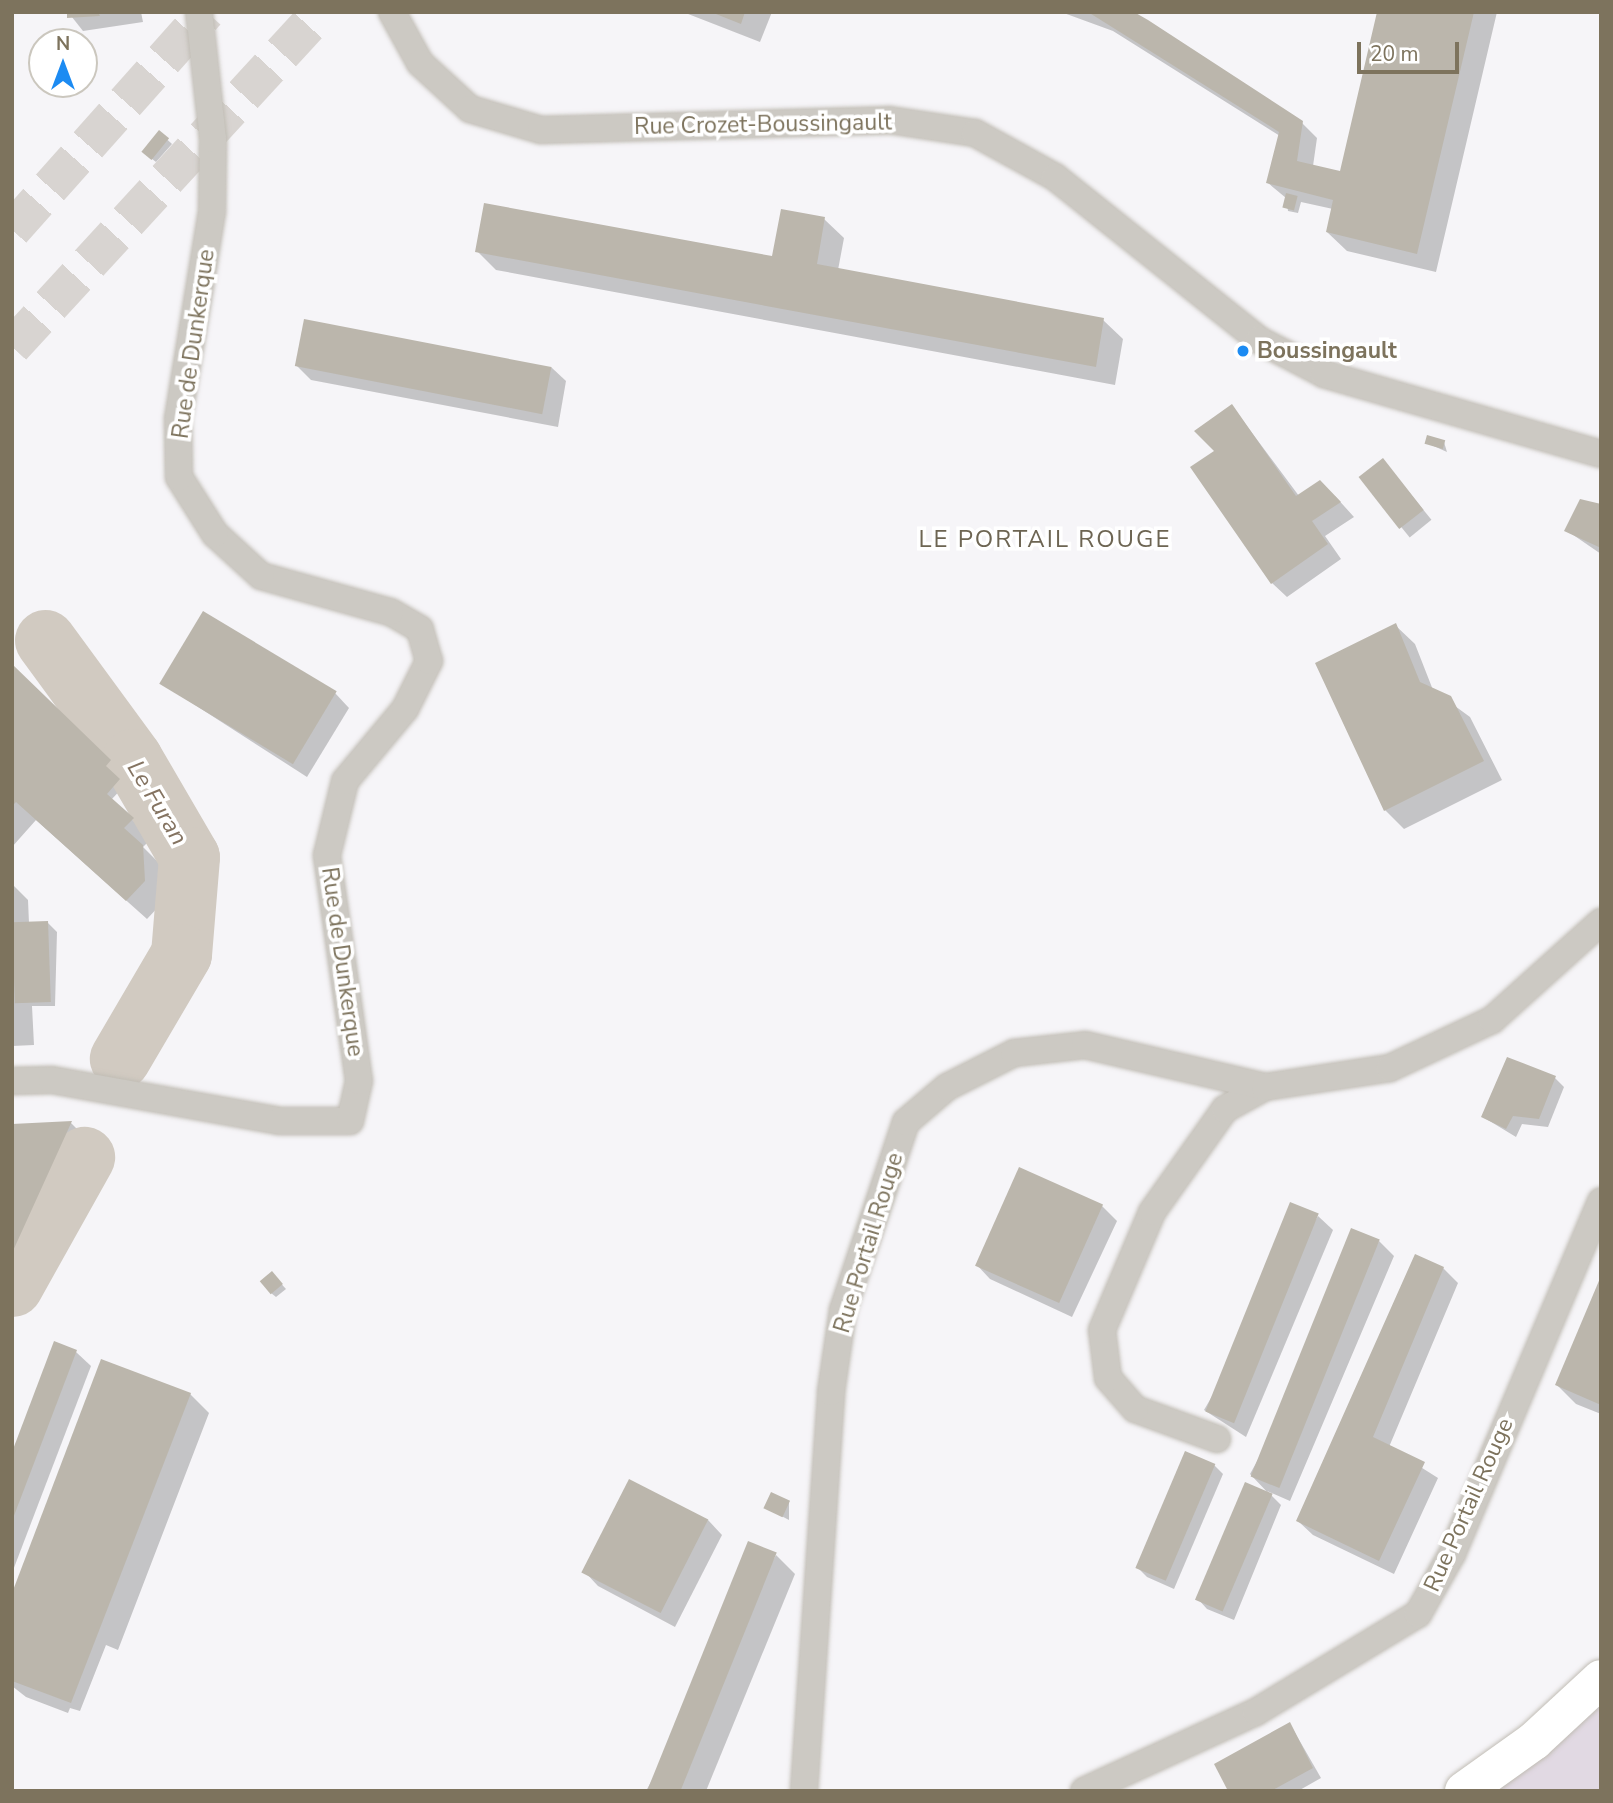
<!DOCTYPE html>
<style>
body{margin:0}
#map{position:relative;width:1613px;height:1803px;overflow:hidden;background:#f6f5f8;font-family:"Nunito Sans",sans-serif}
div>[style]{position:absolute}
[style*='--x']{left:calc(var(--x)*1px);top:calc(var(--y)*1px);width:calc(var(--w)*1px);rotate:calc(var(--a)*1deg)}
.green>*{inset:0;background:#e1d9e3}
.shadow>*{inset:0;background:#0003;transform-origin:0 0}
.river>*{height:61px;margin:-30.5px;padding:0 30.5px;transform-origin:30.5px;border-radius:30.5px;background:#d1cac1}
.building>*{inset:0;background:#bbb6ac;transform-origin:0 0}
.trunk-tunnel>*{height:38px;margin-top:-19px;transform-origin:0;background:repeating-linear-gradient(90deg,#d8d4d1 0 38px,transparent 0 57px)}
.roads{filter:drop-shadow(0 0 2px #c1bdb5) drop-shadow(0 0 2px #c1bdb5)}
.minor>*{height:26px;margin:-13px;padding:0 13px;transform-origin:13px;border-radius:13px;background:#ccc9c3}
.secondary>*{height:38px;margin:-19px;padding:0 19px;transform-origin:19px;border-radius:19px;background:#fff}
.dots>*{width:19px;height:19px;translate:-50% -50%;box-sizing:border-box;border:4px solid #fff;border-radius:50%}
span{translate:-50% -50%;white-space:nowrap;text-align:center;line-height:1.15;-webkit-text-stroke:7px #fff;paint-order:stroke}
.street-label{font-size:23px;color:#7d735d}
.poi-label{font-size:23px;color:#7d735d;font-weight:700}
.left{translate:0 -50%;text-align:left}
.neighbourhood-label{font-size:24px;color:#6d6553;letter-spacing:2px}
.water-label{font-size:24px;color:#847361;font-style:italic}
.frame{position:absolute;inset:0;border:14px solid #7d735d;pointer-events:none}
.north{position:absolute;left:28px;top:28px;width:70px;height:70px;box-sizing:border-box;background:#fff;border:2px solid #cbc7be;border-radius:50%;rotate:0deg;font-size:19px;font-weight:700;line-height:28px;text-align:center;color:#7d735d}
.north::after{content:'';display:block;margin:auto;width:24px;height:32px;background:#1c8bf2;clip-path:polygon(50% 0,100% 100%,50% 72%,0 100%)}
.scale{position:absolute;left:1357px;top:42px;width:102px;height:32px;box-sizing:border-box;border:4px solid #7d735d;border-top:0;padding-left:9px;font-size:21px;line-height:24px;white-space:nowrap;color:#7d735d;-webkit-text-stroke:5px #fff;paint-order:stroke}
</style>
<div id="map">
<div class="green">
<i style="clip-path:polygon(1601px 1674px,1601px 1791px,1476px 1791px)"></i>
</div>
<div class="shadow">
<i style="clip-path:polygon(68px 12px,141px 12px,143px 22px,83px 31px)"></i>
<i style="clip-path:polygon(683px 12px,772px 12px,760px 42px)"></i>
<i style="clip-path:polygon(1061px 12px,1122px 12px,1302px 123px,1317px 138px,1313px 166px,1341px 173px,1379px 12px,1497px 12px,1436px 272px,1347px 251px,1327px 232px,1333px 209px,1301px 202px,1298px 213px,1288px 211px,1286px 198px,1268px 183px,1280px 136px,1113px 31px)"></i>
<i style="clip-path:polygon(159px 132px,172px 144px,156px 162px,147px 155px)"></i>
<i style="clip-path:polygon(824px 219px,844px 238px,838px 270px,1103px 320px,1123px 339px,1115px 385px,496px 270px,477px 251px,773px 258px)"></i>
<i style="clip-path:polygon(296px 365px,551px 367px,566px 381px,558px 427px,311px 380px)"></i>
<i style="clip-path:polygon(1232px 406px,1299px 496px,1335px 496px,1354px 517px,1325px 536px,1341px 559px,1287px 597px,1272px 583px,1217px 451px)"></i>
<i style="clip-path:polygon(1444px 442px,1447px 452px,1427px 443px)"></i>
<i style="left:1383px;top:460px;width:77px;height:28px;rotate:51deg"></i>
<i style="clip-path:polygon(1601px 506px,1601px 554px,1566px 530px)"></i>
<i style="clip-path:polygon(1395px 625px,1415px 644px,1433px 690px,1470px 717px,1502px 780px,1404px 829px,1385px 810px)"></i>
<i style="clip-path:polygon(12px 670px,129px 781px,111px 800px,152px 838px,143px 847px,162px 866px,163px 902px,147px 919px,36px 820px,12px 847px)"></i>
<i style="clip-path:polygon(161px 683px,335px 693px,349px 708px,307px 777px)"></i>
<i style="clip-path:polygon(12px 884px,28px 900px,29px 923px,47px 922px,57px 932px,55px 1006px,32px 1006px,34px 1045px,12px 1046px)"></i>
<i style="clip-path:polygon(1555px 1078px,1564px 1087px,1548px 1127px,1522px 1124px,1516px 1137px,1483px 1117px)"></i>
<i style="clip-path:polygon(71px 1123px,90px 1142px,12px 1314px,12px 1125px)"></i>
<i style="clip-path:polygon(1102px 1206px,1117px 1221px,1072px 1317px,990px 1279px,976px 1264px)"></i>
<i style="clip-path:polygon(1318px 1216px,1333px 1230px,1246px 1437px,1204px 1410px)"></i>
<i style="clip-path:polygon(1379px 1241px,1394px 1256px,1290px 1501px,1267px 1491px,1281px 1505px,1234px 1620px,1207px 1609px,1198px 1599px,1270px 1495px,1250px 1474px)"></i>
<i style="clip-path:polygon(1443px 1268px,1458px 1283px,1389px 1447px,1438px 1478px,1394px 1574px,1313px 1535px,1298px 1521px)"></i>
<i style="clip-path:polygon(276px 1278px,286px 1289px,276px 1297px,271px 1293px)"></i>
<i style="clip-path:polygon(1601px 1281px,1601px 1414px,1576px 1404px,1557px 1385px)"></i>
<i style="clip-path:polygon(76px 1352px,91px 1366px,12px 1573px,12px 1457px)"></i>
<i style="clip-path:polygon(190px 1394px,209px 1413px,118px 1650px,106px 1645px,80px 1711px,70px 1708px,68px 1713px,26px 1697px,12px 1686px,12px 1598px)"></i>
<i style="clip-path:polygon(1214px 1465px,1223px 1474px,1174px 1589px,1147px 1577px,1138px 1568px)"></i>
<i style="clip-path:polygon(789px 1502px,789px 1520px,766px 1508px)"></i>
<i style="clip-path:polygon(708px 1520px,722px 1535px,675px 1627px,598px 1586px,584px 1571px)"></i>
<i style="clip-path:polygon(776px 1555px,795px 1574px,706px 1791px,646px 1791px)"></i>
<i style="clip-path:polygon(1290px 1724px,1321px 1778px,1298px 1791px,1230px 1791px)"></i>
</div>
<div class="river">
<i style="--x:45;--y:640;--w:147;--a:53.8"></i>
<i style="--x:132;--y:759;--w:113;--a:59.8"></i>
<i style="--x:189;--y:857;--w:97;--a:94.7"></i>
<i style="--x:181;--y:954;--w:121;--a:120.4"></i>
<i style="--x:12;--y:1286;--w:148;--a:-60.8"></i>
</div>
<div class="building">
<i style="clip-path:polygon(67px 12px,98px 12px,100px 16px,67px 18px)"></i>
<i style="clip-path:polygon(711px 12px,745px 12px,741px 24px)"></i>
<i style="clip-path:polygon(1088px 12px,1134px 12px,1148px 20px,1303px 121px,1297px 161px,1340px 171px,1377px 12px,1474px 12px,1417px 254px,1326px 232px,1333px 200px,1266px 183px,1279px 132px)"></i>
<i style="left:159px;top:130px;width:13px;height:28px;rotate:39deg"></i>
<i style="left:1286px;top:193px;width:12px;height:15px;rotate:14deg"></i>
<i style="clip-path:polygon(484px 203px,772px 256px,781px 209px,825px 217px,817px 264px,1104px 318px,1096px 367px,475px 252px)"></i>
<i style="left:304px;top:319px;width:252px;height:48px;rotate:11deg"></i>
<i style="clip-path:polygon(1232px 404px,1296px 496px,1320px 480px,1341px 502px,1312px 521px,1328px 544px,1271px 584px,1190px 467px,1214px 451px,1194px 431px)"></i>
<i style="left:1427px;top:435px;width:19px;height:9px;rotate:16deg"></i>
<i style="left:1383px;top:458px;width:66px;height:31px;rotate:52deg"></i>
<i style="clip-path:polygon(1580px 499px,1601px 504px,1601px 548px,1564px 531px)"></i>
<i style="left:203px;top:611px;width:156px;height:85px;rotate:31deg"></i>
<i style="clip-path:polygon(1396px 623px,1420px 682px,1451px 696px,1484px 761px,1384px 811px,1315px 663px)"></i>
<i style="clip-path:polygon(12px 664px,111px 760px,106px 766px,120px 779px,107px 794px,134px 818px,124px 828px,143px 845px,145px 881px,126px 901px,16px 802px,12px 806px)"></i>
<i style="left:48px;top:921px;width:81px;height:36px;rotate:88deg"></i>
<i style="clip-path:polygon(1507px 1057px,1556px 1076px,1539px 1119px,1513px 1116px,1506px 1129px,1481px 1117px)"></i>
<i style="clip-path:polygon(72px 1121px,12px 1253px,12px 1124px)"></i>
<i style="left:1019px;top:1167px;width:92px;height:108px;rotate:24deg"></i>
<i style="left:1290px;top:1202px;width:31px;height:226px;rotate:22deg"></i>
<i style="left:1351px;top:1228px;width:31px;height:268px;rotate:22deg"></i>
<i style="clip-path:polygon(1415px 1254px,1444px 1267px,1373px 1437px,1425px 1462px,1379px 1561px,1296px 1521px)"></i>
<i style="left:272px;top:1271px;width:17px;height:16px;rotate:50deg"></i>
<i style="clip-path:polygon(1601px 1276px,1601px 1405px,1555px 1385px)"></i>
<i style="clip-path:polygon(54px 1341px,77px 1350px,12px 1521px,12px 1452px)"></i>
<i style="clip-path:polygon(101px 1359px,191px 1393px,71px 1703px,12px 1681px,12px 1593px)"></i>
<i style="left:1185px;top:1451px;width:33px;height:127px;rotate:23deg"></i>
<i style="left:629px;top:1479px;width:89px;height:105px;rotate:27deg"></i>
<i style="left:1245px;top:1482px;width:30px;height:128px;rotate:23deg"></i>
<i style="left:771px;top:1492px;width:21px;height:18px;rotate:25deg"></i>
<i style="left:748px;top:1541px;width:31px;height:271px;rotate:22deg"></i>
<i style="clip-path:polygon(1290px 1722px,1313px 1768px,1271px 1791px,1228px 1791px,1214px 1764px)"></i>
</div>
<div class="trunk-tunnel">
<i style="--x:12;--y:230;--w:292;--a:-48.3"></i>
<i style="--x:12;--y:347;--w:455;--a:-47.4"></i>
</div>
<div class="roads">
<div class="minor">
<i style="--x:392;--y:12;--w:58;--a:61.2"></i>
<i style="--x:420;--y:63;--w:68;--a:42.6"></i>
<i style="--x:470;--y:109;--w:74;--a:16.5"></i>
<i style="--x:541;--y:130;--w:348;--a:-1.6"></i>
<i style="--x:889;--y:120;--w:87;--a:8.6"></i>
<i style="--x:975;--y:133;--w:91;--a:28.8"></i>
<i style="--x:1055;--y:177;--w:261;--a:38.6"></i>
<i style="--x:1259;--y:340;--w:73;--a:27.6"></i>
<i style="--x:1324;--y:374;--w:288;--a:16.1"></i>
<i style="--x:12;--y:1081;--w:40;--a:-1.4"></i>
<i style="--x:52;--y:1080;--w:231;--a:10.2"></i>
<i style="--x:279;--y:1121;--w:71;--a:0"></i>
<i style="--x:350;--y:1121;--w:41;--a:-77.3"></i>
<i style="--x:359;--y:1081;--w:228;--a:-98.1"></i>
<i style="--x:327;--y:855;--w:76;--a:-76.3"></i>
<i style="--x:345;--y:781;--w:94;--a:-50.2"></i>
<i style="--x:405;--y:709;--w:54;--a:-63.4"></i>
<i style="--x:429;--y:661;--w:33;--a:-106"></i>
<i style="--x:420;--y:629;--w:34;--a:-150"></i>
<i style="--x:390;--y:612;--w:134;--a:-164.4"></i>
<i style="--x:261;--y:576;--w:62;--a:-137.6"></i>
<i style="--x:215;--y:534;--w:67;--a:-122.3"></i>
<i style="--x:179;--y:477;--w:58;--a:-91"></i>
<i style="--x:178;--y:419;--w:211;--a:-80.7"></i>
<i style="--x:212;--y:211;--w:72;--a:-89.2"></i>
<i style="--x:213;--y:139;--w:128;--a:-96.3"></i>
<i style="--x:1217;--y:1439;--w:87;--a:-159.9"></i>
<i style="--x:1135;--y:1409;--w:41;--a:-131.1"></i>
<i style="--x:1108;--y:1378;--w:48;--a:-97.1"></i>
<i style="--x:1102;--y:1330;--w:128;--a:-67"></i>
<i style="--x:1152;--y:1212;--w:126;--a:-54.7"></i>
<i style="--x:1225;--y:1109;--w:46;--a:-28.8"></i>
<i style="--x:804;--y:1791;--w:400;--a:-86.1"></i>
<i style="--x:831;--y:1392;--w:83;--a:-81.7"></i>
<i style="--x:843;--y:1310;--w:198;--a:-71.5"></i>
<i style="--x:906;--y:1122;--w:54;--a:-40.5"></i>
<i style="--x:947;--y:1087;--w:75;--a:-26.9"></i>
<i style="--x:1014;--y:1053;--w:71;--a:-6.4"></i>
<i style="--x:1085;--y:1045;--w:185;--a:13.1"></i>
<i style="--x:1265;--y:1087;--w:126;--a:-8.6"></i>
<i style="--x:1390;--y:1068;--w:113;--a:-25.2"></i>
<i style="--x:1492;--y:1020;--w:147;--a:-42"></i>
<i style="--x:1084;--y:1791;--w:189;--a:-24.7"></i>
<i style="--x:1256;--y:1712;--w:189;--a:-31.2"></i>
<i style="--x:1418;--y:1614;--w:69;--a:-60.5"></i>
<i style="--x:1452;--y:1554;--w:383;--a:-67.1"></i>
</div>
<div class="secondary">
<i style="--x:1464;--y:1791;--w:86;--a:-35.5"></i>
<i style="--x:1534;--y:1741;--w:91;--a:-42.8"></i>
</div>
</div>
<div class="dots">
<i style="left:1243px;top:351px;background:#1c8bf2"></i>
</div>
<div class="street-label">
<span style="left:763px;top:125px;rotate:-1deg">Rue Crozet-Boussingault</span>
<span style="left:194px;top:344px;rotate:-82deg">Rue de Dunkerque</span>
<span style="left:342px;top:962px;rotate:82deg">Rue de Dunkerque</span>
<span style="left:869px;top:1243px;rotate:-73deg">Rue Portail Rouge</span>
<span style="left:1469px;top:1505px;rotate:-66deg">Rue Portail Rouge</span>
</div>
<div class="poi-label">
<span class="left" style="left:1257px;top:351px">Boussingault</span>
</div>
<div class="neighbourhood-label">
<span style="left:1045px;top:540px">LE PORTAIL ROUGE</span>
</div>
<div class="water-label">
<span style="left:157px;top:803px;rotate:59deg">Le Furan</span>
</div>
<div class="frame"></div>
<div class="north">N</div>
<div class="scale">20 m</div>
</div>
